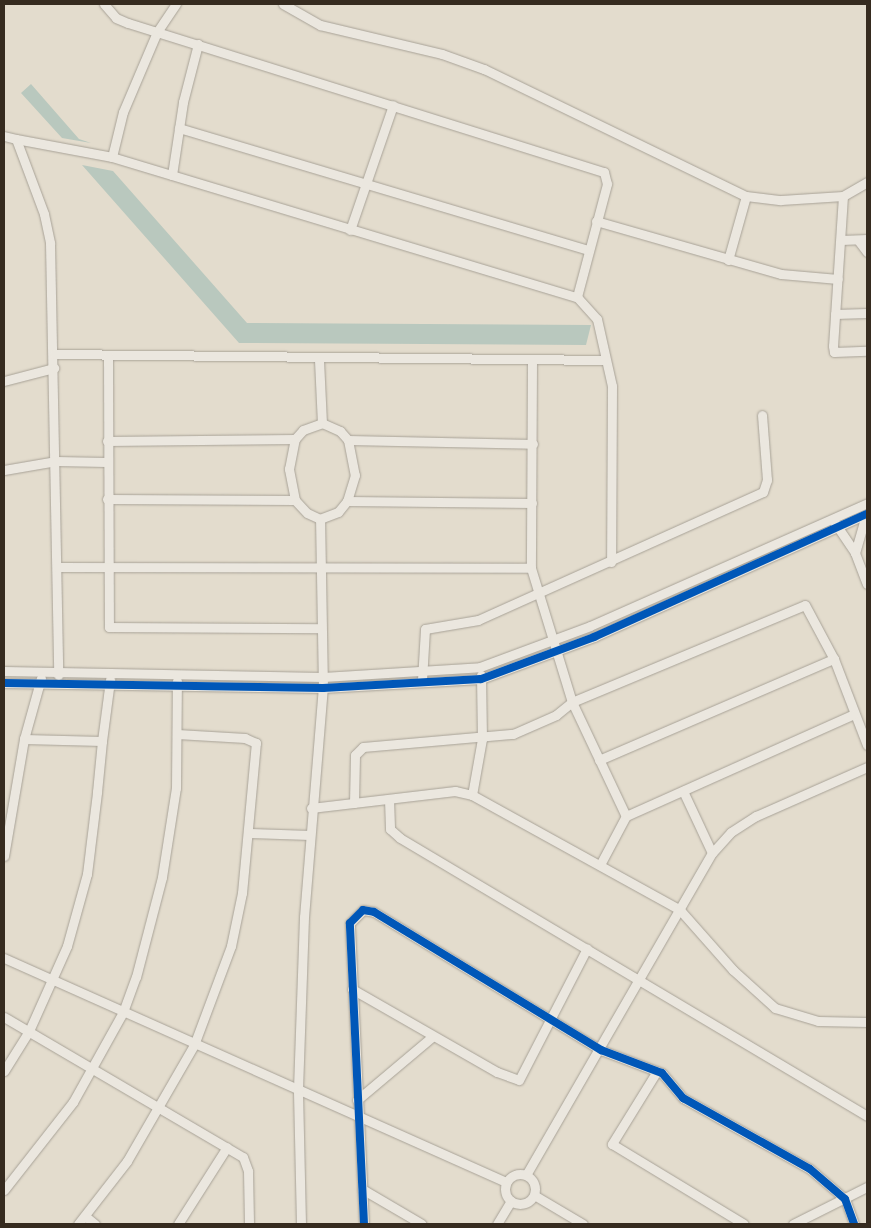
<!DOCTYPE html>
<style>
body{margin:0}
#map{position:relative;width:871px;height:1228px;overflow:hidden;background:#e3dccd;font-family:"Source Serif 4",serif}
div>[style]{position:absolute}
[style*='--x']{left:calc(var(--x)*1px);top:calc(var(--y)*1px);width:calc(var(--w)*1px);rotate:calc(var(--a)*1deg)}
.water>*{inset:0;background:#b9c8be}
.roads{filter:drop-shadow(0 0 1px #a8a297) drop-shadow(0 0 1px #a8a297)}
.street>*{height:9px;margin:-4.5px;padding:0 4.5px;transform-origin:4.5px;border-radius:4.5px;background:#ebe7df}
.street>.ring{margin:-4.5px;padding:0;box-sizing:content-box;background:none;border:9px solid #ebe7df;border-radius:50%}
.cycleway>*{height:8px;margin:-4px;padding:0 4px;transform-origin:4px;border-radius:4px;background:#0057b8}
span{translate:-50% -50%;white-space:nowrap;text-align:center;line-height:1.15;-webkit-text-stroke:4.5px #f3ebd4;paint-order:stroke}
.frame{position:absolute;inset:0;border:5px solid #362b1f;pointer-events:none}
</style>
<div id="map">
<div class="water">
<i style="clip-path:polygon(31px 84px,79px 139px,91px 143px,62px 138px,21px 93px)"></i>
<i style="clip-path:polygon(82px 165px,113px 171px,247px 323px,591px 325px,586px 345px,239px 343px)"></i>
</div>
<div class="roads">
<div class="street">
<i style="--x:104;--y:4;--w:18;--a:49"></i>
<i style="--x:116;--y:18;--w:13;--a:23"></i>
<i style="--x:128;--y:23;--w:499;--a:17.4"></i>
<i style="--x:604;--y:172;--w:12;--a:76"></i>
<i style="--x:607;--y:184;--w:117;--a:104.9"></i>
<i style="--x:283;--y:4;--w:43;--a:29.6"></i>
<i style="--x:320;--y:25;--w:125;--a:13.4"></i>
<i style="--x:442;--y:54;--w:45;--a:19.7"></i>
<i style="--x:484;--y:69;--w:291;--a:25.9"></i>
<i style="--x:746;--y:196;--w:35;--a:7"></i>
<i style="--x:781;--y:200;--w:62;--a:-3.7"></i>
<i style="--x:843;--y:196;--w:28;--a:-30"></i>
<i style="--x:179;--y:128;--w:426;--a:16.6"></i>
<i style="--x:4;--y:136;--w:12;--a:14"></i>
<i style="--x:16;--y:139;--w:80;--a:69.5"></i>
<i style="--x:44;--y:214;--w:30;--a:78"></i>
<i style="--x:50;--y:243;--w:432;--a:88.9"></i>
<i style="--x:16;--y:139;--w:98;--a:10.6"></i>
<i style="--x:112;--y:157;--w:486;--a:16.8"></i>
<i style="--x:577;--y:297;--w:30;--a:48"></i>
<i style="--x:597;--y:319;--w:69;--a:77.4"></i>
<i style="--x:612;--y:386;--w:176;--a:90.3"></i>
<i style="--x:112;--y:157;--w:46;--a:-76.3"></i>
<i style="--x:123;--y:112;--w:87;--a:-67"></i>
<i style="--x:157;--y:32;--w:34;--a:-56"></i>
<i style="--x:172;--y:175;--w:74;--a:-81.4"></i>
<i style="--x:183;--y:102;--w:60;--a:-75.5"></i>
<i style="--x:843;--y:196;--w:150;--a:93.8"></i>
<i style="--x:833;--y:346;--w:6;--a:81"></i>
<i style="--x:834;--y:352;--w:33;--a:-2"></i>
<i style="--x:596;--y:221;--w:192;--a:16"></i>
<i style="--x:781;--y:274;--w:57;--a:5"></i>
<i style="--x:350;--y:230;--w:132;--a:-71"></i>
<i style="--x:841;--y:240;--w:26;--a:-2"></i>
<i style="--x:858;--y:240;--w:15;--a:53"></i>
<i style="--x:728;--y:260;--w:66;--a:-74.3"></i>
<i style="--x:835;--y:314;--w:32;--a:-2"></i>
<i style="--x:54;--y:354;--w:551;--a:0.62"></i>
<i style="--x:108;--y:356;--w:271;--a:89.8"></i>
<i style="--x:109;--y:627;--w:212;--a:0.3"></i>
<i style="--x:319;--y:360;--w:63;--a:87.3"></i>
<i style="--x:532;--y:361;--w:207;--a:90.3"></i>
<i style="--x:531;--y:568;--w:140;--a:73"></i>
<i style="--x:572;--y:702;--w:126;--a:64.7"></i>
<i style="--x:4;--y:381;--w:52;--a:-14.6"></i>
<i style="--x:322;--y:423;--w:20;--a:24"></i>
<i style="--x:340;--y:431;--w:12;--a:48"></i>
<i style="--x:348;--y:440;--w:36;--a:79"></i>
<i style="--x:355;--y:475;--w:27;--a:107"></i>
<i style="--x:347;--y:501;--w:14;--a:129"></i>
<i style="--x:338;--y:512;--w:19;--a:159"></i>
<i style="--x:320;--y:519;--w:14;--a:-155"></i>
<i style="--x:307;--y:513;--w:18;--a:-133"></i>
<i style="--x:295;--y:500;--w:32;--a:-101"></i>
<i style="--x:289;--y:469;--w:31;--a:-79"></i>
<i style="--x:295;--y:439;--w:12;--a:-48"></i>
<i style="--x:303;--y:430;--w:20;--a:-20"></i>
<i style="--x:348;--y:440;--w:185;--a:1.2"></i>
<i style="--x:107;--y:441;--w:188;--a:-0.6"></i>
<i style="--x:4;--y:470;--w:53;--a:-9.8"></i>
<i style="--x:56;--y:461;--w:50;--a:1.1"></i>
<i style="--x:107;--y:499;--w:188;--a:0.3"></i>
<i style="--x:347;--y:501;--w:185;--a:0.6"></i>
<i style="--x:835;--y:523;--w:36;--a:56"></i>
<i style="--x:855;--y:553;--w:33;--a:69"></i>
<i style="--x:855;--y:553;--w:40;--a:-74"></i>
<i style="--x:57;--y:567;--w:474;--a:0.1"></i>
<i style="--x:4;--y:671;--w:319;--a:1.1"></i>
<i style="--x:323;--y:677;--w:157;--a:-3.6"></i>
<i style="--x:480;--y:667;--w:117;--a:-20.4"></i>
<i style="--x:590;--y:626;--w:303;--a:-23.9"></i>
<i style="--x:422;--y:680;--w:51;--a:-86.6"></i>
<i style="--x:425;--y:629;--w:54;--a:-9.6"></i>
<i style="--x:478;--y:620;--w:312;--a:-24.2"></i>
<i style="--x:763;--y:492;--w:13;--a:-72"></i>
<i style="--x:767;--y:480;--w:65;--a:-94.4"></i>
<i style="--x:4;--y:683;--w:319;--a:0.9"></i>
<i style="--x:323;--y:688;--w:158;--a:-3.3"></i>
<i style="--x:481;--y:679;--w:121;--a:-20.4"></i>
<i style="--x:594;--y:637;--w:299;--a:-24.3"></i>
<i style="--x:102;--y:741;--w:62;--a:-82.5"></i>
<i style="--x:599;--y:760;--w:256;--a:-23.3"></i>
<i style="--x:683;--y:791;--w:68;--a:64.9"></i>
<i style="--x:472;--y:795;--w:57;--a:-79.9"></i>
<i style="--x:482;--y:739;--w:64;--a:-90.9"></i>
<i style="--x:389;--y:799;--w:30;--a:88"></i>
<i style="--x:390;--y:829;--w:13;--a:42"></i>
<i style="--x:400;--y:838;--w:543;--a:30.76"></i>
<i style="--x:354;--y:803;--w:48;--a:-88.8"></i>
<i style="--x:355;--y:755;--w:11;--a:-45"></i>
<i style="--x:363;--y:747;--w:151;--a:-5"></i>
<i style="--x:513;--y:734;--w:47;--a:-23.8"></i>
<i style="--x:556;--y:715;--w:21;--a:-39"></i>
<i style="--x:572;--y:702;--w:252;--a:-22.6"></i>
<i style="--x:805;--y:605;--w:61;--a:61.8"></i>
<i style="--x:834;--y:659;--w:92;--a:69"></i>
<i style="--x:311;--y:808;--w:145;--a:-6.7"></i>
<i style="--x:455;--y:791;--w:17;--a:13"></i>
<i style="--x:472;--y:795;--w:238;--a:28.9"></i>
<i style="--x:680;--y:910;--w:80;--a:48.5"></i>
<i style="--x:733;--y:970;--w:57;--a:42.1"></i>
<i style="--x:775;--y:1008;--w:45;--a:16.8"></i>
<i style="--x:818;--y:1021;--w:49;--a:1.2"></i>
<i style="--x:250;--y:833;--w:60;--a:1.9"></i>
<i style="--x:4;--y:856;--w:119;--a:-80.3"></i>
<i style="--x:601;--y:863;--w:53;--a:-62"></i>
<i style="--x:626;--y:816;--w:250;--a:-24.1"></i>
<i style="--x:4;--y:958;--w:550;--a:24.05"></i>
<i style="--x:352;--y:989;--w:167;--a:29.8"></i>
<i style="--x:497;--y:1072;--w:23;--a:20"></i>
<i style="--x:519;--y:1080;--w:148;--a:-62.7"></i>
<i style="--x:4;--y:1017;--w:277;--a:30.4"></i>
<i style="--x:243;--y:1157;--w:15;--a:70"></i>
<i style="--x:248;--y:1171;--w:53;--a:88.9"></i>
<i style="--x:4;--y:1071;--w:47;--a:-58"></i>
<i style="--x:29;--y:1031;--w:93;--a:-65.9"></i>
<i style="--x:67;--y:946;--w:75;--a:-74.5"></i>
<i style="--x:87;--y:874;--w:83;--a:-83"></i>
<i style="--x:97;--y:792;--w:51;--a:-84.4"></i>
<i style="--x:102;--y:741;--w:78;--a:-178.5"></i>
<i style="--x:24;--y:739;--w:63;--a:-74.4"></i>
<i style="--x:657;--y:1071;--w:86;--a:121.7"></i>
<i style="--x:612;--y:1144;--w:154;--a:31.2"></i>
<i style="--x:357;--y:1100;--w:99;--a:-40.1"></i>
<i class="ring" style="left:505px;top:1174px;width:21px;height:21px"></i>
<i style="--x:526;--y:1175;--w:372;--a:-60"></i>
<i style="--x:712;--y:853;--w:28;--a:-48"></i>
<i style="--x:731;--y:832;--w:30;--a:-33"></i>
<i style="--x:756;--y:816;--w:121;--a:-23.8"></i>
<i style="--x:362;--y:1189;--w:69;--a:30.3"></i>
<i style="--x:4;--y:1190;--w:112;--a:-51.9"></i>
<i style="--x:73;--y:1102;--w:103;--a:-60.9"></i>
<i style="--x:123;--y:1012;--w:37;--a:-70"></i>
<i style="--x:136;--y:977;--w:103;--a:-75.4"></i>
<i style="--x:162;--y:877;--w:90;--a:-81.1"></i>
<i style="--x:176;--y:788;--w:107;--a:-89.5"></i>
<i style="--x:534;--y:1195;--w:57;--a:30.6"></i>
<i style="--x:85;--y:1216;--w:13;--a:39"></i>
<i style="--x:78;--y:1224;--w:80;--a:-52.1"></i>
<i style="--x:127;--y:1161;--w:134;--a:-60"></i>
<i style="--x:194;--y:1045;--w:106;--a:-69.5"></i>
<i style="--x:231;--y:946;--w:54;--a:-78.3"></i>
<i style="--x:242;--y:893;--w:151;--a:-84.7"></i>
<i style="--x:256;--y:743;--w:12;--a:-156"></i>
<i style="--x:245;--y:738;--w:68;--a:-176.6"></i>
<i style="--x:178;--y:1224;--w:91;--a:-57.5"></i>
<i style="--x:301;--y:1224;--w:135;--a:-91.3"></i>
<i style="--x:298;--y:1089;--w:172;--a:-88"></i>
<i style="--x:304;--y:917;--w:230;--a:-85.3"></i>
<i style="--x:323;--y:688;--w:169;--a:-91"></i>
<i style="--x:364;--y:1224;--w:301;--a:-92.7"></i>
<i style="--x:350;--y:923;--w:18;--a:-45"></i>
<i style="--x:363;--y:910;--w:11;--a:10"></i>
<i style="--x:374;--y:912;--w:266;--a:31.3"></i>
<i style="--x:601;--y:1050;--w:65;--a:20.7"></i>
<i style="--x:662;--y:1073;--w:33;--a:50"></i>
<i style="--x:683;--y:1098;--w:145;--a:29.2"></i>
<i style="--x:810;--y:1169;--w:46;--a:40.6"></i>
<i style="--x:845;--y:1199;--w:27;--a:70"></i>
<i style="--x:497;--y:1224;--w:27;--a:-59"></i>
<i style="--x:793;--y:1224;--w:83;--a:-26.6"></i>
</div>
</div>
<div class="cycleway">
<i style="--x:4;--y:683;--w:319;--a:0.9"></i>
<i style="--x:323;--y:688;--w:158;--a:-3.3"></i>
<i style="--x:481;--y:679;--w:121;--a:-20.4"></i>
<i style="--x:594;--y:637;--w:299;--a:-24.3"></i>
<i style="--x:364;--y:1224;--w:301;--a:-92.7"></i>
<i style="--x:350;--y:923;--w:18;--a:-45"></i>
<i style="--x:363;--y:910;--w:11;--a:10"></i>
<i style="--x:374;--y:912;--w:266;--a:31.3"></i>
<i style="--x:601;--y:1050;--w:65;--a:20.7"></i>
<i style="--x:662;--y:1073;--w:33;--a:50"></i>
<i style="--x:683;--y:1098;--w:145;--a:29.2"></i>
<i style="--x:810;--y:1169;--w:46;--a:40.6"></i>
<i style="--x:845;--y:1199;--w:27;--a:70"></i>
</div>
<div class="frame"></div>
</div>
